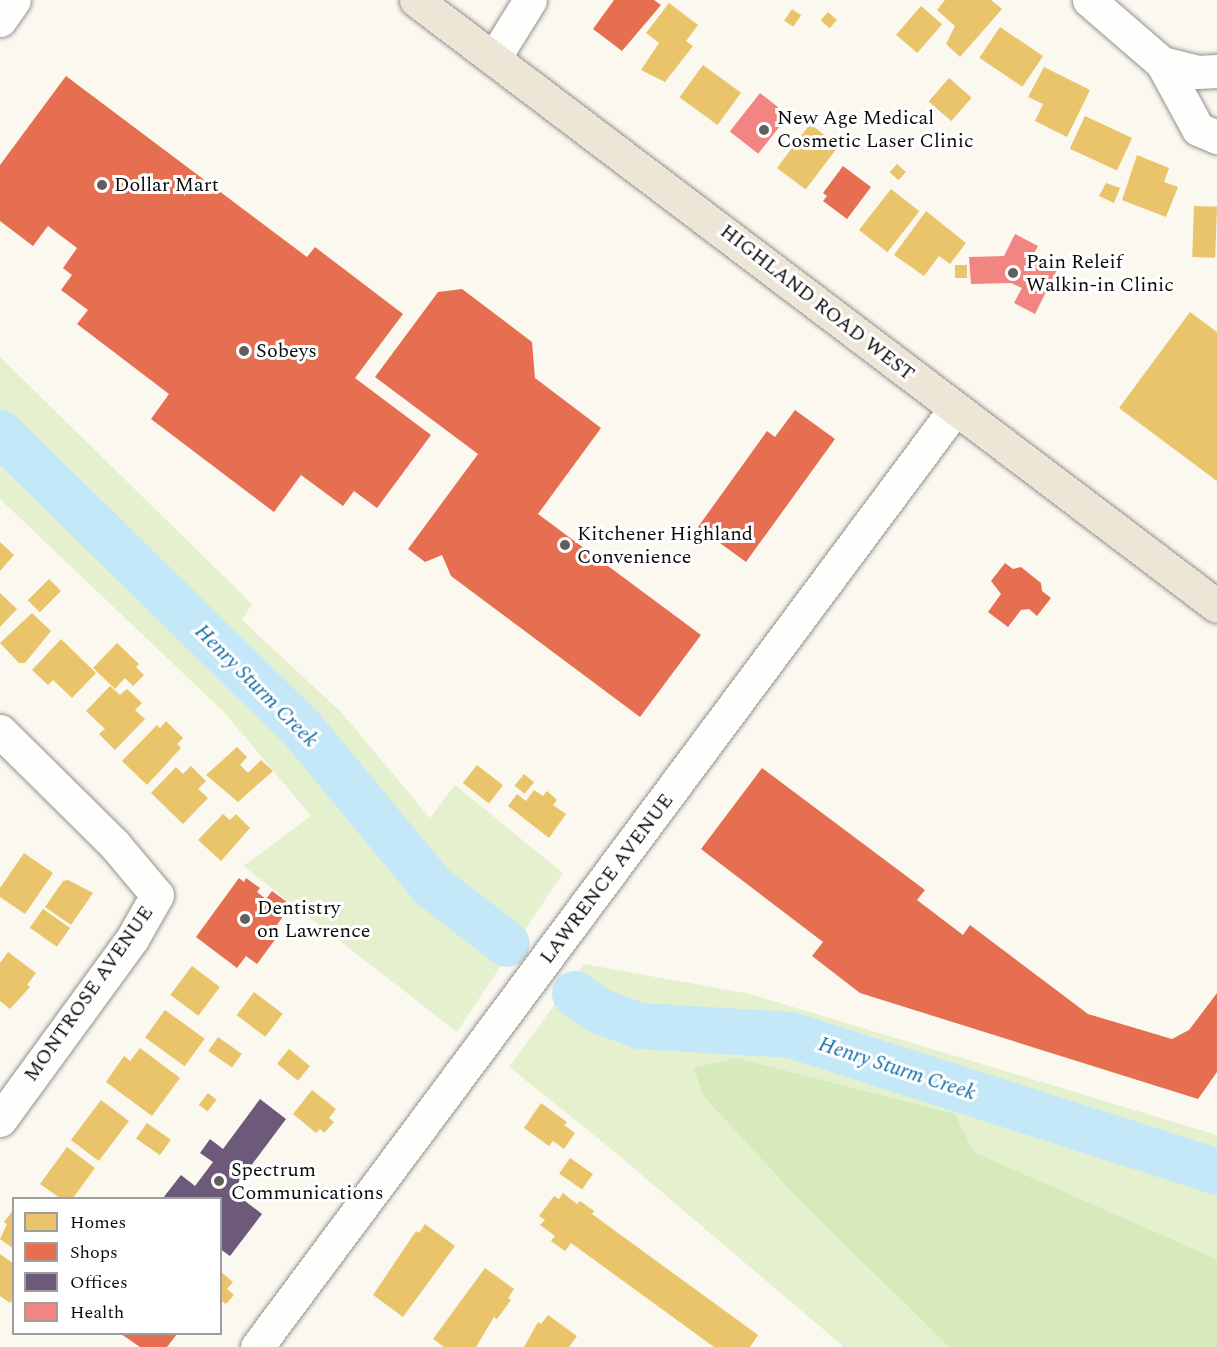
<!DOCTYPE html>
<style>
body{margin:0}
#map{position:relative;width:1217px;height:1347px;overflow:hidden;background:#fbf8f0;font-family:Spectral,serif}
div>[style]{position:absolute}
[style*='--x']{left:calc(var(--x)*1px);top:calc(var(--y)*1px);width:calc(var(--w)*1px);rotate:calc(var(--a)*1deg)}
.green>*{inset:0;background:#e5f1ce}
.forest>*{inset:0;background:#d6eabc}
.homes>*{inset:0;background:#e9c46a;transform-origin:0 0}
.shops>*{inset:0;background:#e76f51}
.offices>*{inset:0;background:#6d597a}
.health>*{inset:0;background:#f28482;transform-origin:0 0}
.river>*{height:46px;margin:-23px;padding:0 23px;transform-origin:23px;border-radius:23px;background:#c4e8f7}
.roads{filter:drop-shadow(0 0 2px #94928f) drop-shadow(0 0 2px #94928f)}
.minor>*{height:33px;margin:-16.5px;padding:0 16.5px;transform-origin:16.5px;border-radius:16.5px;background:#fefefd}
.major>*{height:33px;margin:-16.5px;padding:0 16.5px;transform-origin:16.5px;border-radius:16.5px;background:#ede6d7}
.dots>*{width:16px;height:16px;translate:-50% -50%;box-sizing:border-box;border:3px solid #fff;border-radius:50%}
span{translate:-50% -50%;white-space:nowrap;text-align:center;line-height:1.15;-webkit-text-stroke:6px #fff;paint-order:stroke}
.poi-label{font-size:20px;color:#0c0c0c}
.left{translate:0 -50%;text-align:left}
.street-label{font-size:20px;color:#0c0c0c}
.water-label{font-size:21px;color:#0e6ca6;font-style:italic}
.legend{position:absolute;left:12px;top:1197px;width:210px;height:138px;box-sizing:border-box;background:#fff;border:2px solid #9e9e9e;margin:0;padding:8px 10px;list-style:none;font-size:18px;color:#0c0c0c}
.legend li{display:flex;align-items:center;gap:12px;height:30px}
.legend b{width:30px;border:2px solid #9e9e9e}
</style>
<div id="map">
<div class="green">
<i style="clip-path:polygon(0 357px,252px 604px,242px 620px,341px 712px,430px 818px,455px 785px,563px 873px,457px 1032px,243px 866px,311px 816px,225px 713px,0 499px)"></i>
<i style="clip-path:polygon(584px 964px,750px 994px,1217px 1135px,1217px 1259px,974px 1152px,955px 1114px,693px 1068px,704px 1097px,803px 1204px,949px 1347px,844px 1347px,610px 1148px,509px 1067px)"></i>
</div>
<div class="forest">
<i style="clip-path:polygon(736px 1058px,955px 1114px,974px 1152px,1217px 1259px,1217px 1347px,949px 1347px,803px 1204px,704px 1097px,693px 1068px)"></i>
</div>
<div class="homes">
<i style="clip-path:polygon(945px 0,991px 0,1002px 9px,960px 57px,946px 44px,955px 26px,937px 10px)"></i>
<i style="clip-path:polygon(669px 3px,698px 25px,686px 41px,693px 46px,665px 82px,641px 70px,659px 43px,646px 33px)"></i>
<i style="left:921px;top:6px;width:28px;height:38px;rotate:41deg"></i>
<i style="left:792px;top:9px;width:11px;height:14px;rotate:34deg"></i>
<i style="left:828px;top:12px;width:12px;height:11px;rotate:42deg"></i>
<i style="left:1000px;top:27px;width:52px;height:37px;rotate:34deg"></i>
<i style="left:703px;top:65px;width:47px;height:40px;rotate:36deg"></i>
<i style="clip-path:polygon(1044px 67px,1090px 90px,1067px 137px,1035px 121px,1043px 104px,1028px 97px)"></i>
<i style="left:949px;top:78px;width:30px;height:31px;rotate:41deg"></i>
<i style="left:1085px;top:116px;width:52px;height:36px;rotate:25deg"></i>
<i style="left:810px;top:124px;width:36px;height:55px;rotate:37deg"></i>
<i style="clip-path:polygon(1137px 155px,1169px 168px,1164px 182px,1178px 187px,1166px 217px,1122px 200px)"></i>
<i style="left:897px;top:164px;width:12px;height:11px;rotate:42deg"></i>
<i style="clip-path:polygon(1106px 183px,1120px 188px,1114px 203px,1099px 196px)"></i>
<i style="left:891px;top:189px;width:36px;height:52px;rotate:38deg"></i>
<i style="left:1194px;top:206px;width:23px;height:51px;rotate:2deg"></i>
<i style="clip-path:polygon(926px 211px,966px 243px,950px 264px,939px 256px,924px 276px,894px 255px)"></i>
<i style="left:955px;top:265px;width:12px;height:13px"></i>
<i style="clip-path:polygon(1190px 312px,1217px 332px,1217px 481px,1119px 408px)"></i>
<i style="clip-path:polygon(0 542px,14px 555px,0 571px)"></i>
<i style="left:49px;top:579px;width:17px;height:30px;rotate:45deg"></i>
<i style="clip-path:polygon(0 593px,17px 609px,0 627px)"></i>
<i style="clip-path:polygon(32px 613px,51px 631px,25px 663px,19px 663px,0 643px)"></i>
<i style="clip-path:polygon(61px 639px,96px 673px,72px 698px,53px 680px,48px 685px,32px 670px)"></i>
<i style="clip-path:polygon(117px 643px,139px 664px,136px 667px,144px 675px,133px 686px,125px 678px,115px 689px,93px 668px)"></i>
<i style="clip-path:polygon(110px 686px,120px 695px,127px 689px,142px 703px,135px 710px,145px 719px,115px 750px,99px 734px,105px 729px,86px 711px)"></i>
<i style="clip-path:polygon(166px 721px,183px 738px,177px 744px,181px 748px,147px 785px,122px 761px,157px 725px,160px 728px)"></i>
<i style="clip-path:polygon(237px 747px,247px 757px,240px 765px,248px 773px,261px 760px,273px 771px,238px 802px,206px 775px)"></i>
<i style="left:477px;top:765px;width:33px;height:23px;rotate:38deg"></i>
<i style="clip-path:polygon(191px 766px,206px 781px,198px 789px,208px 798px,183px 824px,151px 793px,176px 767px,183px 774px)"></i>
<i style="left:524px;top:774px;width:13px;height:15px;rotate:39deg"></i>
<i style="clip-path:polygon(534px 790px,543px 796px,547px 791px,557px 800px,553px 805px,566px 814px,549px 838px,508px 806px,517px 794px,526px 801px)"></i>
<i style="clip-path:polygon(223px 814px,230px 820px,236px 814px,250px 828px,221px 861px,198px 840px)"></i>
<i style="clip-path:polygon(24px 853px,53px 873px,25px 914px,0 897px,0 888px)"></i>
<i style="clip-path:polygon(68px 880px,93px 893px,71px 925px,45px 907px,63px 881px)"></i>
<i style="left:43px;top:909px;width:33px;height:23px;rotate:35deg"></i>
<i style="clip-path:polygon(8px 952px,36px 973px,27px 985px,30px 987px,10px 1009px,0 1001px,0 963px)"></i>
<i style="left:192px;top:966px;width:35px;height:36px;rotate:37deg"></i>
<i style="left:254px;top:992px;width:36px;height:29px;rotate:37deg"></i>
<i style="left:165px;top:1010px;width:49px;height:34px;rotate:36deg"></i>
<i style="left:218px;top:1037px;width:29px;height:17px;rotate:35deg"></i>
<i style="clip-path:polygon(140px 1048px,180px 1078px,152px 1116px,106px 1082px,124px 1056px,130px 1061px)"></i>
<i style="left:289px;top:1049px;width:27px;height:19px;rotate:39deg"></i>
<i style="clip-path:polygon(312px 1090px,336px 1109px,329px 1118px,334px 1122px,324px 1133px,320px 1129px,316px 1133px,293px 1114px)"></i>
<i style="left:208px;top:1093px;width:11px;height:15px;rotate:38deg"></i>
<i style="left:101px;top:1100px;width:35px;height:50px;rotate:37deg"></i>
<i style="clip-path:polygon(541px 1103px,567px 1122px,564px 1125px,575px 1133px,564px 1149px,553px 1141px,549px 1146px,524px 1128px)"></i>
<i style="left:147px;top:1123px;width:29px;height:19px;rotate:35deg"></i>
<i style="clip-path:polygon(67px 1147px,95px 1168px,73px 1198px,60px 1198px,40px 1184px)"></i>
<i style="left:570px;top:1158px;width:28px;height:19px;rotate:35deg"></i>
<i style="clip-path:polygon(563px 1193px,577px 1204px,580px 1201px,594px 1211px,592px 1214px,758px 1335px,750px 1347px,714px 1347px,571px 1243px,565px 1251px,551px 1241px,555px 1236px,540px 1225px,545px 1220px,539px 1216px,554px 1196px,559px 1199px)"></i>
<i style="clip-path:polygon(14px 1209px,14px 1249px,0 1239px,7px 1224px,4px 1222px)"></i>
<i style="clip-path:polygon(425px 1224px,455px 1246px,403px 1317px,373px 1295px,416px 1231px,419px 1233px)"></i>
<i style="clip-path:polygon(0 1254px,14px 1264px,14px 1298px,10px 1303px,0 1296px)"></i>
<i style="clip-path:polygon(485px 1268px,514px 1289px,508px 1298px,511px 1300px,497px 1319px,494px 1317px,476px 1347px,444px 1347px,433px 1339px)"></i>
<i style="clip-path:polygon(220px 1271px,233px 1282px,227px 1289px,234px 1295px,226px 1304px,220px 1300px)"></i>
<i style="clip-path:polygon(548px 1315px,577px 1336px,569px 1347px,524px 1347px,538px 1322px,541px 1324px)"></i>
</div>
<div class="shops">
<i style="clip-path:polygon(614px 0,654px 0,661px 5px,622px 51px,593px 29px)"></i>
<i style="clip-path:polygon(66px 76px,307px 257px,315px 247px,403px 314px,355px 378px,431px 435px,377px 508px,354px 491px,343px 506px,301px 475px,274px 512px,151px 419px,169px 394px,77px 324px,88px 310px,61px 290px,72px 275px,63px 268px,77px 248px,48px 226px,33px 246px,0 221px,0 165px)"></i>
<i style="clip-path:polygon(843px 166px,871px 187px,847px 219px,823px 201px,827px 196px,823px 193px)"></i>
<i style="clip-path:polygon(462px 289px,532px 342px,535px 378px,601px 428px,538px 514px,701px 635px,640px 717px,451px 576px,442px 555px,425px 562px,408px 549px,478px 454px,375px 377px,438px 292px)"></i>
<i style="clip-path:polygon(795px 410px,835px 439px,746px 562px,698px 527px,767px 431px,775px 437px)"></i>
<i style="clip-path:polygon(1005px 563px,1013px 569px,1021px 567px,1041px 583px,1042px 591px,1051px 598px,1037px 616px,1029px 609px,1021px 610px,1008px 627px,988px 612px,1001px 594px,991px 581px)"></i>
<i style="clip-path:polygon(762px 768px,925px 890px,917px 900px,963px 935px,970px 925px,1088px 1014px,1172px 1039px,1189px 1030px,1217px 993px,1217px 1072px,1198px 1099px,860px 993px,812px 956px,823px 942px,701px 849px)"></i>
<i style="clip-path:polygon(239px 878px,244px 882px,246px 878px,260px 888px,257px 892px,266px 899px,272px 891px,291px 905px,272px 932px,277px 937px,257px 964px,246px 956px,237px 968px,196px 937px)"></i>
<i style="clip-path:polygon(121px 1334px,177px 1334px,167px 1347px,140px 1347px)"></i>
</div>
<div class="offices">
<i style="clip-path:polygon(260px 1099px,286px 1119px,232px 1191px,262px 1214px,230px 1256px,220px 1249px,220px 1198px,163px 1198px,181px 1175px,195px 1186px,213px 1162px,200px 1153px,210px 1139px,223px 1149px)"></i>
</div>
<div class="health">
<i style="left:760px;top:93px;width:36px;height:49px;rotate:38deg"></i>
<i style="clip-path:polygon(1015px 234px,1038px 246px,1033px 255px,1058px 268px,1035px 314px,1014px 303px,1022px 288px,1011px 283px,971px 284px,969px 257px,1004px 256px)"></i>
</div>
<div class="river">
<i style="--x:0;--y:433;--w:424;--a:44.4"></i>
<i style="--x:303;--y:730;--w:204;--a:50.4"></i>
<i style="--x:433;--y:887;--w:93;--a:37.6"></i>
<i style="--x:575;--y:994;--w:29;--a:35"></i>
<i style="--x:599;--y:1011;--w:44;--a:20.1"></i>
<i style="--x:640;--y:1026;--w:151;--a:3.4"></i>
<i style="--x:791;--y:1035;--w:447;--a:17.8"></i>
</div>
<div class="roads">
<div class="minor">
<i style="--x:1089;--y:0;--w:96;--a:40.8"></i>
<i style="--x:1162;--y:63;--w:36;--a:14"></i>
<i style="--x:1197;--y:72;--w:20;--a:-3"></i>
<i style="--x:0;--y:20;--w:24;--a:-55"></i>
<i style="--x:494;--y:58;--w:68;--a:-58.2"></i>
<i style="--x:1162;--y:63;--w:75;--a:61.4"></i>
<i style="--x:1198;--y:129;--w:21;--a:23"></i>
<i style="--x:0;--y:731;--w:162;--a:44.7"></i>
<i style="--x:115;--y:845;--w:65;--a:50"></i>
<i style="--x:157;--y:895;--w:51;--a:119.6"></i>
<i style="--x:132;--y:939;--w:224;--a:126.1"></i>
<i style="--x:257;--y:1347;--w:1169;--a:-53.35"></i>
</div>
<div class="major">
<i style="--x:416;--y:0;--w:1004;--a:37.11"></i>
</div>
</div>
<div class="dots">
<i style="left:764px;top:130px;background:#605f5c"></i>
<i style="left:102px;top:185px;background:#605f5c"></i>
<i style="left:1013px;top:273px;background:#605f5c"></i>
<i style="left:244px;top:351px;background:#605f5c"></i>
<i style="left:565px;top:545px;background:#605f5c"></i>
<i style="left:245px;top:919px;background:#605f5c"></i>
<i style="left:219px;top:1181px;background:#605f5c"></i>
</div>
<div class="poi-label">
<span class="left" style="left:777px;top:130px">New Age Medical<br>Cosmetic Laser Clinic</span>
<span class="left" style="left:114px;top:185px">Dollar Mart</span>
<span class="left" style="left:1026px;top:274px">Pain Releif<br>Walkin-in Clinic</span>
<span class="left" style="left:256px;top:351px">Sobeys</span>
<span class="left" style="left:577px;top:546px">Kitchener Highland<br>Convenience</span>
<span class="left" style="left:257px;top:920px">Dentistry<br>on Lawrence</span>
<span class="left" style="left:231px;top:1182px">Spectrum<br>Communications</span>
</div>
<div class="street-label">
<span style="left:817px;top:303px;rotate:38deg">HIGHLAND ROAD WEST</span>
<span style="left:607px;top:879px;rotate:-53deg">LAWRENCE AVENUE</span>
<span style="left:89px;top:994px;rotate:-55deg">MONTROSE AVENUE</span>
</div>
<div class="water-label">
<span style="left:256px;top:686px;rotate:45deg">Henry Sturm Creek</span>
<span style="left:897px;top:1069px;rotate:18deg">Henry Sturm Creek</span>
</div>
<ul class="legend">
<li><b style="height:16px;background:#e9c46a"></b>Homes</li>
<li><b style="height:16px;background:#e76f51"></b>Shops</li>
<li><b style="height:16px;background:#6d597a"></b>Offices</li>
<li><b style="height:16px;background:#f28482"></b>Health</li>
</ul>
</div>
